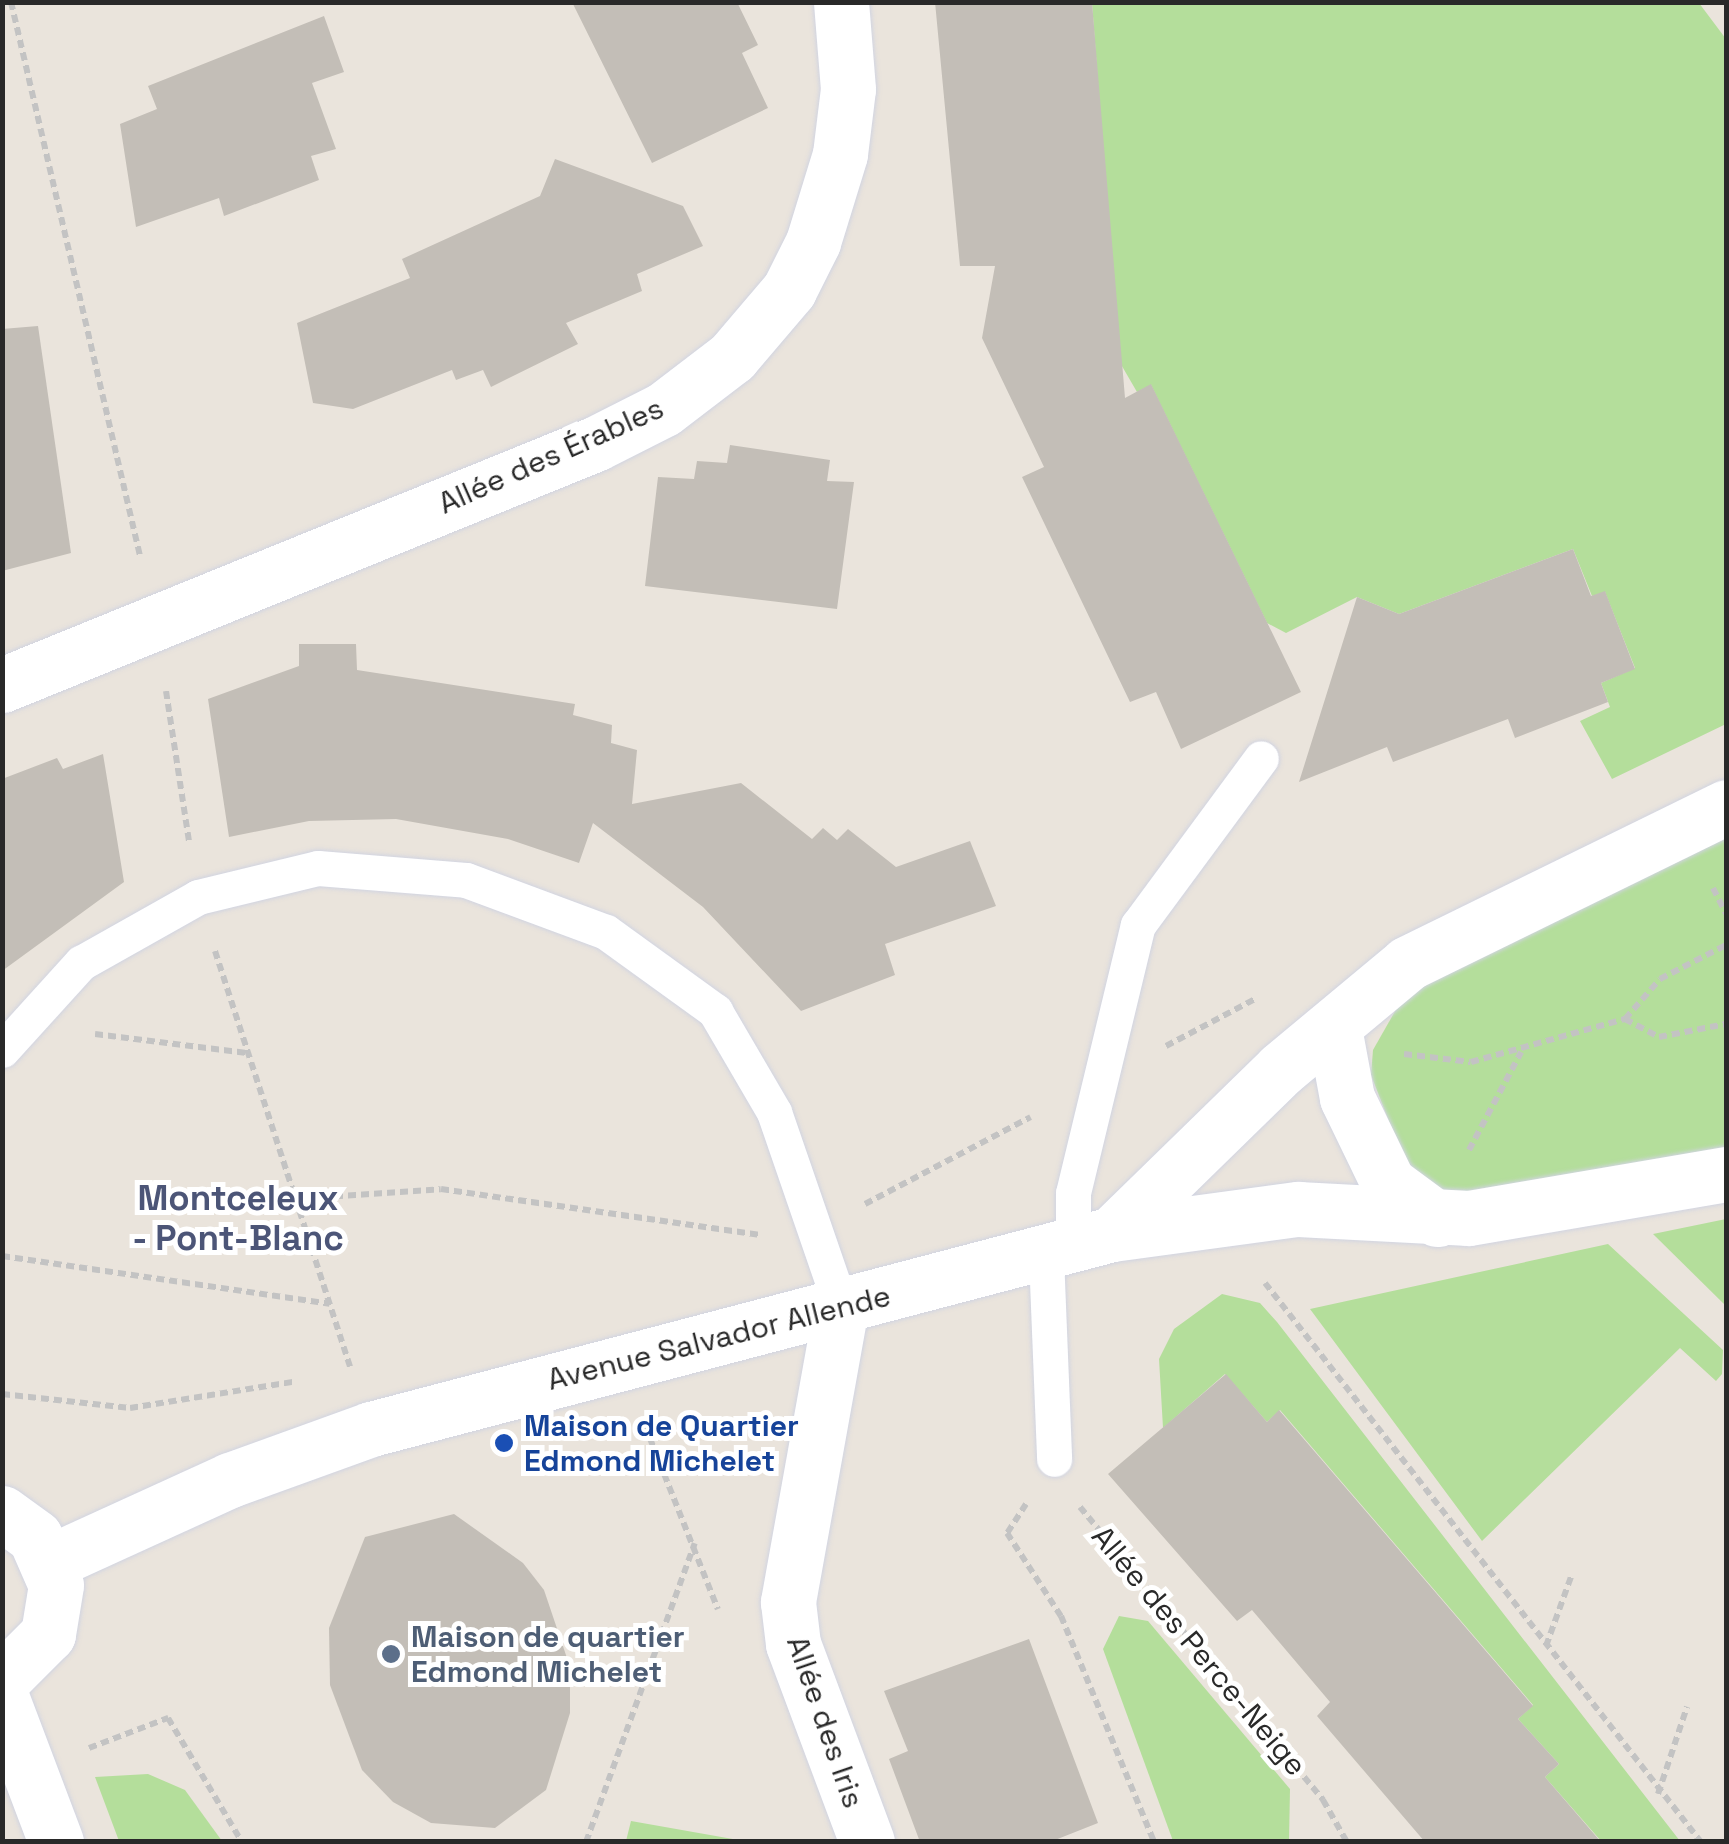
<!DOCTYPE html>
<meta charset="utf-8">
<style>
body{margin:0}
#map{position:relative;width:1729px;height:1844px;overflow:hidden;background:#eae4dc;font-family:"Space Grotesk",sans-serif}
div>[style]{position:absolute}
[style*='--x']{left:calc(var(--x)*1px);top:calc(var(--y)*1px);width:calc(var(--w)*1px);rotate:calc(var(--a)*1deg)}
.green>*{inset:0;background:#b4de9b}
.building>*{inset:0;background:#c3beb7}
.path>*{height:6px;margin-top:-3px;transform-origin:0;background:repeating-linear-gradient(90deg,#c3c3c3 0 8px,transparent 0 13px)}
.roads{filter:drop-shadow(0 0 2px #d1d4e1) drop-shadow(0 0 2px #d1d4e1)}
.service>*{height:35px;margin:-17.5px;padding:0 17.5px;transform-origin:17.5px;border-radius:17.5px;background:#fff}
.minor>*{height:55px;margin:-27.5px;padding:0 27.5px;transform-origin:27.5px;border-radius:27.5px;background:#fff}
.dots>*{width:28px;height:28px;translate:-50% -50%;box-sizing:border-box;border:5px solid #fff;border-radius:50%}
span{translate:-50% -50%;white-space:nowrap;text-align:center;line-height:1.15;-webkit-text-stroke:10px #fff;paint-order:stroke}
.street-label{font-size:30px;color:#292929}
.transit-label{font-size:30px;color:#164399;font-weight:700}
.left{translate:0 -50%;text-align:left}
.service-label{font-size:30px;color:#4e5e75;font-weight:700}
.quarter-label{font-size:35px;color:#4c5577;font-weight:700}
.frame{position:absolute;inset:0;border:5px solid #292929;pointer-events:none}
</style>
<div id="map">
<div class="green">
<i style="clip-path:polygon(1092px 3px,1699px 3px,1726px 39px,1726px 724px,1612px 779px,1580px 721px,1610px 707px,1601px 683px,1635px 668px,1605px 592px,1592px 596px,1573px 549px,1399px 614px,1357px 597px,1286px 633px,1267px 623px,1151px 385px,1137px 392px,1119px 361px)"></i>
<i style="clip-path:polygon(1726px 828px,1726px 1150px,1523px 1190px,1447px 1193px,1407px 1168px,1371px 1075px,1373px 1050px,1398px 1006px,1417px 987px)"></i>
<i style="clip-path:polygon(1726px 1219px,1726px 1306px,1653px 1234px)"></i>
<i style="clip-path:polygon(1608px 1244px,1723px 1350px,1722px 1374px,1716px 1381px,1680px 1348px,1482px 1541px,1310px 1309px)"></i>
<i style="clip-path:polygon(1222px 1294px,1260px 1303px,1277px 1322px,1680px 1841px,1601px 1841px,1545px 1777px,1559px 1764px,1518px 1719px,1533px 1705px,1280px 1410px,1267px 1422px,1225px 1374px,1163px 1428px,1159px 1359px,1174px 1329px)"></i>
<i style="clip-path:polygon(1119px 1616px,1148px 1621px,1290px 1789px,1289px 1841px,1173px 1841px,1103px 1649px)"></i>
<i style="clip-path:polygon(148px 1774px,185px 1790px,222px 1841px,119px 1841px,95px 1777px)"></i>
<i style="clip-path:polygon(631px 1821px,744px 1841px,626px 1841px)"></i>
</div>
<div class="building">
<i style="clip-path:polygon(572px 2px,737px 2px,758px 45px,742px 53px,768px 108px,652px 163px)"></i>
<i style="clip-path:polygon(935px 2px,1092px 2px,1125px 398px,1151px 384px,1301px 692px,1181px 749px,1156px 692px,1130px 702px,1022px 477px,1044px 467px,982px 338px,995px 266px,960px 266px)"></i>
<i style="clip-path:polygon(324px 16px,344px 72px,312px 83px,336px 149px,311px 156px,319px 180px,224px 216px,219px 198px,136px 227px,120px 124px,157px 109px,148px 86px)"></i>
<i style="clip-path:polygon(555px 159px,683px 206px,703px 246px,637px 274px,642px 291px,566px 323px,578px 344px,491px 387px,483px 370px,456px 380px,452px 370px,353px 409px,313px 403px,297px 323px,410px 278px,402px 259px,540px 196px)"></i>
<i style="clip-path:polygon(38px 326px,71px 553px,2px 571px,2px 329px)"></i>
<i style="clip-path:polygon(730px 445px,830px 460px,827px 481px,854px 482px,837px 609px,645px 586px,658px 477px,694px 479px,697px 461px,727px 463px)"></i>
<i style="clip-path:polygon(1573px 549px,1591px 596px,1605px 591px,1635px 669px,1601px 683px,1608px 702px,1515px 738px,1508px 719px,1393px 762px,1387px 747px,1299px 782px,1357px 597px,1399px 614px)"></i>
<i style="clip-path:polygon(299px 644px,356px 644px,357px 670px,575px 704px,573px 715px,612px 725px,611px 743px,637px 750px,632px 804px,741px 783px,812px 839px,823px 828px,837px 840px,848px 829px,896px 867px,970px 841px,996px 906px,885px 944px,895px 975px,801px 1011px,703px 907px,593px 823px,579px 863px,508px 839px,396px 819px,309px 821px,229px 837px,208px 699px,299px 666px)"></i>
<i style="clip-path:polygon(103px 754px,124px 882px,2px 971px,2px 779px,57px 758px,63px 769px)"></i>
<i style="clip-path:polygon(1226px 1374px,1267px 1422px,1279px 1410px,1533px 1706px,1518px 1719px,1559px 1764px,1545px 1777px,1601px 1842px,1425px 1842px,1317px 1716px,1330px 1702px,1252px 1610px,1237px 1621px,1108px 1474px)"></i>
<i style="clip-path:polygon(454px 1514px,523px 1563px,544px 1590px,570px 1667px,570px 1713px,546px 1790px,495px 1828px,431px 1823px,393px 1802px,362px 1770px,330px 1685px,329px 1628px,365px 1537px)"></i>
<i style="clip-path:polygon(1029px 1639px,1098px 1823px,1050px 1842px,920px 1842px,889px 1759px,908px 1751px,884px 1691px)"></i>
</div>
<div class="path">
<i style="--x:11;--y:2;--w:569;--a:76.89"></i>
<i style="--x:166;--y:691;--w:153;--a:81.3"></i>
<i style="--x:1713;--y:888;--w:29;--a:63"></i>
<i style="--x:215;--y:951;--w:437;--a:72"></i>
<i style="--x:1625;--y:1019;--w:38;--a:28"></i>
<i style="--x:1659;--y:1037;--w:68;--a:-11"></i>
<i style="--x:95;--y:1034;--w:153;--a:7.1"></i>
<i style="--x:1166;--y:1046;--w:103;--a:-27.8"></i>
<i style="--x:1404;--y:1054;--w:67;--a:6.8"></i>
<i style="--x:1471;--y:1062;--w:160;--a:-15.6"></i>
<i style="--x:1625;--y:1019;--w:53;--a:-48.8"></i>
<i style="--x:1660;--y:979;--w:74;--a:-27.3"></i>
<i style="--x:1469;--y:1150;--w:111;--a:-62"></i>
<i style="--x:296;--y:1199;--w:145;--a:-3.9"></i>
<i style="--x:441;--y:1189;--w:321;--a:8.2"></i>
<i style="--x:865;--y:1204;--w:187;--a:-27.7"></i>
<i style="--x:2;--y:1256;--w:331;--a:8.3"></i>
<i style="--x:1265;--y:1283;--w:709;--a:52.05"></i>
<i style="--x:2;--y:1394;--w:129;--a:6.2"></i>
<i style="--x:130;--y:1408;--w:165;--a:-9.1"></i>
<i style="--x:645;--y:1426;--w:197;--a:68.3"></i>
<i style="--x:1026;--y:1504;--w:35;--a:123"></i>
<i style="--x:1007;--y:1533;--w:99;--a:57"></i>
<i style="--x:1061;--y:1616;--w:244;--a:67.6"></i>
<i style="--x:1080;--y:1507;--w:381;--a:50.3"></i>
<i style="--x:1323;--y:1800;--w:48;--a:60.3"></i>
<i style="--x:1546;--y:1646;--w:77;--a:-70.1"></i>
<i style="--x:89;--y:1748;--w:85;--a:-20.8"></i>
<i style="--x:168;--y:1718;--w:144;--a:59.2"></i>
<i style="--x:1658;--y:1794;--w:92;--a:-71.6"></i>
<i style="--x:586;--y:1842;--w:318;--a:-70"></i>
</div>
<div class="roads">
<div class="service">
<i style="--x:2;--y:1050;--w:118;--a:-47.8"></i>
<i style="--x:81;--y:963;--w:134;--a:-29.4"></i>
<i style="--x:198;--y:897;--w:123;--a:-13.6"></i>
<i style="--x:318;--y:868;--w:148;--a:4.6"></i>
<i style="--x:466;--y:880;--w:149;--a:20.4"></i>
<i style="--x:606;--y:932;--w:135;--a:35.9"></i>
<i style="--x:715;--y:1011;--w:117;--a:59.7"></i>
<i style="--x:774;--y:1112;--w:206;--a:71"></i>
<i style="--x:1073;--y:1246;--w:53;--a:-90"></i>
<i style="--x:1073;--y:1193;--w:276;--a:-76.4"></i>
<i style="--x:1138;--y:925;--w:207;--a:-53.6"></i>
<i style="--x:1046;--y:1256;--w:203;--a:87.7"></i>
</div>
<div class="minor">
<i style="--x:2;--y:685;--w:640;--a:-22.12"></i>
<i style="--x:595;--y:444;--w:77;--a:-26.9"></i>
<i style="--x:664;--y:409;--w:86;--a:-37.4"></i>
<i style="--x:732;--y:357;--w:88;--a:-49.6"></i>
<i style="--x:789;--y:290;--w:54;--a:-63.4"></i>
<i style="--x:813;--y:242;--w:92;--a:-72.9"></i>
<i style="--x:840;--y:154;--w:65;--a:-83"></i>
<i style="--x:848;--y:89;--w:87;--a:-94.6"></i>
<i style="--x:1334;--y:1028;--w:71;--a:79.5"></i>
<i style="--x:1347;--y:1098;--w:94;--a:64.2"></i>
<i style="--x:1388;--y:1183;--w:61;--a:36.3"></i>
<i style="--x:1112;--y:1234;--w:236;--a:-44.3"></i>
<i style="--x:1281;--y:1069;--w:165;--a:-39.8"></i>
<i style="--x:1408;--y:963;--w:354;--a:-26.1"></i>
<i style="--x:841;--y:1307;--w:300;--a:100.2"></i>
<i style="--x:788;--y:1602;--w:42;--a:83.2"></i>
<i style="--x:793;--y:1644;--w:211;--a:69.5"></i>
<i style="--x:2;--y:1513;--w:41;--a:36"></i>
<i style="--x:35;--y:1537;--w:52;--a:66.4"></i>
<i style="--x:56;--y:1585;--w:50;--a:99.3"></i>
<i style="--x:48;--y:1634;--w:65;--a:135"></i>
<i style="--x:50;--y:1562;--w:198;--a:-24.5"></i>
<i style="--x:230;--y:1480;--w:150;--a:-19.9"></i>
<i style="--x:371;--y:1429;--w:766;--a:-14.74"></i>
<i style="--x:1112;--y:1234;--w:188;--a:-7.7"></i>
<i style="--x:1298;--y:1209;--w:171;--a:3"></i>
<i style="--x:1469;--y:1218;--w:261;--a:-9.7"></i>
<i style="--x:2;--y:1699;--w:153;--a:69.3"></i>
</div>
</div>
<div class="dots">
<i style="left:504px;top:1443px;background:#1a4fb4"></i>
<i style="left:391px;top:1654px;background:#5c6f8a"></i>
</div>
<div class="street-label">
<span style="left:551px;top:456px;rotate:-24deg">Allée des Érables</span>
<span style="left:719px;top:1338px;rotate:-14deg">Avenue Salvador Allende</span>
<span style="left:1199px;top:1651px;rotate:50deg">Allée des Perce-Neige</span>
<span style="left:825px;top:1722px;rotate:71deg">Allée des Iris</span>
</div>
<div class="transit-label">
<span class="left" style="left:524px;top:1443px">Maison de Quartier<br>Edmond Michelet</span>
</div>
<div class="service-label">
<span class="left" style="left:411px;top:1654px">Maison de quartier<br>Edmond Michelet</span>
</div>
<div class="quarter-label">
<span style="left:238px;top:1218px">Montceleux<br>- Pont-Blanc</span>
</div>
<div class="frame"></div>
</div>
